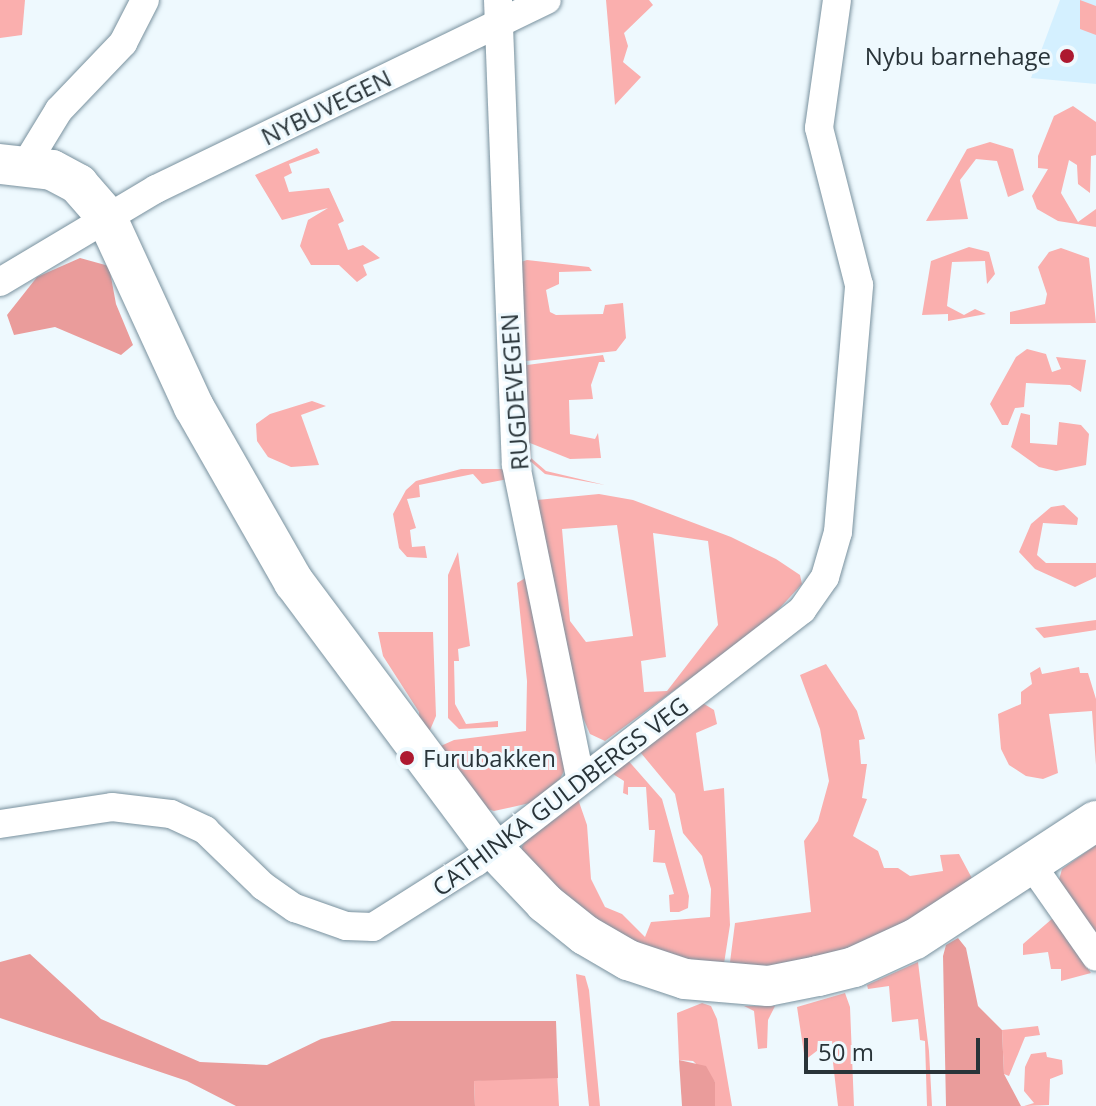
<!DOCTYPE html>
<style>
body{margin:0}
#map{position:relative;width:1096px;height:1106px;overflow:hidden;background:#eef9fe;font-family:"Open Sans",sans-serif}
div>[style]{position:absolute}
[style*='--x']{left:calc(var(--x)*1px);top:calc(var(--y)*1px);width:calc(var(--w)*1px);rotate:calc(var(--a)*1deg)}
.built>*{inset:0;background:#d4f0ff}
.green>*{inset:0;background:#faafae}
.forest>*{inset:0;background:#ea9c9b}
.roads{filter:drop-shadow(0 0 2px #79919e) drop-shadow(0 0 2px #79919e)}
.street>*{height:28px;margin:-14px;padding:0 14px;transform-origin:14px;border-radius:14px;background:#fff}
.secondary>*{height:40px;margin:-20px;padding:0 20px;transform-origin:20px;border-radius:20px;background:#fff}
.dots>*{width:22px;height:22px;translate:-50% -50%;box-sizing:border-box;border:4px solid #eef9fe;border-radius:50%}
span{translate:-50% -50%;white-space:nowrap;text-align:center;line-height:1.15;-webkit-text-stroke:6px #eef9fe;paint-order:stroke}
.poi-label{font-size:24px;color:#293439}
.right{translate:-100% -50%;text-align:right}
.left{translate:0 -50%;text-align:left}
.street-label{font-size:24px;color:#293439}
.scale{position:absolute;left:804px;top:1038px;width:176px;height:36px;box-sizing:border-box;border:4px solid #293439;border-top:0;padding-left:10px;font-size:24px;line-height:28px;white-space:nowrap;color:#293439;-webkit-text-stroke:6px #eef9fe;paint-order:stroke}
</style>
<div id="map">
<div class="built">
<i style="clip-path:polygon(1060px 0,1096px 0,1096px 84px,1031px 78px)"></i>
</div>
<div class="green">
<i style="clip-path:polygon(0 0,25px 0,22px 35px,0 38px)"></i>
<i style="clip-path:polygon(606px 0,649px 0,653px 5px,624px 33px,628px 46px,623px 62px,641px 77px,615px 105px)"></i>
<i style="clip-path:polygon(1080px 0,1096px 6px,1096px 35px,1080px 29px)"></i>
<i style="clip-path:polygon(1073px 106px,1096px 122px,1096px 155px,1091px 156px,1090px 193px,1078px 184px,1077px 165px,1069px 160px,1061px 193px,1078px 222px,1096px 209px,1096px 227px,1058px 221px,1037px 209px,1032px 196px,1048px 169px,1038px 168px,1038px 156px,1054px 116px)"></i>
<i style="clip-path:polygon(990px 142px,1013px 149px,1024px 190px,1008px 197px,997px 161px,976px 159px,960px 180px,968px 219px,926px 221px,967px 149px)"></i>
<i style="clip-path:polygon(317px 148px,320px 153px,289px 164px,292px 173px,284px 177px,289px 192px,329px 188px,344px 221px,338px 224px,348px 250px,363px 245px,380px 258px,363px 265px,367px 275px,357px 282px,339px 265px,311px 265px,300px 246px,308px 220px,328px 208px,282px 220px,255px 175px)"></i>
<i style="clip-path:polygon(969px 247px,989px 252px,995px 274px,987px 284px,985px 261px,952px 262px,947px 306px,964px 315px,975px 309px,986px 314px,948px 321px,948px 314px,922px 315px,931px 261px)"></i>
<i style="clip-path:polygon(1061px 248px,1089px 258px,1096px 323px,1010px 324px,1010px 312px,1045px 304px,1047px 294px,1038px 267px,1049px 252px)"></i>
<i style="clip-path:polygon(527px 260px,589px 267px,592px 271px,559px 272px,559px 284px,546px 290px,550px 312px,556px 315px,603px 314px,605px 305px,623px 303px,626px 338px,616px 351px,526px 361px,527px 365px,603px 355px,605px 362px,599px 362px,591px 385px,593px 399px,569px 400px,570px 434px,595px 439px,598px 433px,601px 458px,570px 459px,530px 443px,531px 458px,546px 471px,605px 485px,545px 474px,529px 460px,521px 262px)"></i>
<i style="clip-path:polygon(1027px 349px,1046px 354px,1052px 372px,1061px 369px,1056px 357px,1086px 360px,1081px 392px,1070px 385px,1026px 383px,1024px 407px,1015px 408px,1008px 425px,1002px 425px,990px 404px,1016px 357px)"></i>
<i style="clip-path:polygon(312px 401px,326px 406px,301px 415px,319px 465px,291px 467px,268px 457px,257px 441px,256px 424px,270px 414px)"></i>
<i style="clip-path:polygon(1021px 413px,1030px 415px,1030px 443px,1057px 445px,1059px 422px,1081px 425px,1089px 434px,1086px 465px,1056px 471px,1039px 467px,1011px 447px)"></i>
<i style="clip-path:polygon(461px 469px,505px 469px,508px 479px,482px 484px,473px 474px,419px 485px,420px 497px,407px 499px,416px 528px,410px 530px,412px 547px,425px 546px,427px 558px,407px 557px,399px 548px,393px 514px,406px 490px,416px 481px)"></i>
<i style="clip-path:polygon(evenodd,599px 494px,633px 500px,731px 537px,776px 559px,800px 575px,802px 584px,766px 623px,605px 741px,590px 734px,581px 713px,537px 500px,599px 494px,617px 525px,633px 636px,586px 642px,570px 621px,562px 529px,617px 525px,599px 494px,653px 533px,708px 541px,718px 625px,667px 691px,644px 692px,641px 661px,666px 657px,653px 533px)"></i>
<i style="clip-path:polygon(1064px 505px,1078px 518px,1077px 525px,1043px 523px,1037px 555px,1046px 563px,1096px 563px,1096px 577px,1075px 587px,1035px 569px,1019px 552px,1031px 524px,1051px 507px)"></i>
<i style="clip-path:polygon(458px 552px,470px 646px,458px 649px,459px 661px,454px 661px,455px 704px,466px 724px,498px 721px,498px 727px,459px 729px,448px 718px,448px 575px)"></i>
<i style="clip-path:polygon(527px 577px,567px 765px,560px 779px,530px 803px,494px 811px,480px 807px,434px 749px,454px 740px,526px 731px,527px 681px,517px 583px)"></i>
<i style="clip-path:polygon(1096px 620px,1096px 630px,1044px 638px,1035px 628px)"></i>
<i style="clip-path:polygon(378px 632px,433px 632px,436px 716px,430px 730px,420px 728px,419px 712px,383px 656px)"></i>
<i style="clip-path:polygon(826px 664px,857px 711px,865px 739px,859px 740px,861px 764px,867px 764px,862px 798px,867px 799px,853px 836px,878px 851px,884px 868px,898px 868px,910px 876px,943px 871px,940px 855px,959px 854px,974px 882px,842px 959px,729px 970px,735px 923px,811px 912px,804px 841px,818px 821px,829px 781px,820px 729px,800px 675px)"></i>
<i style="clip-path:polygon(1040px 667px,1042px 674px,1079px 667px,1080px 673px,1088px 673px,1096px 699px,1096px 765px,1092px 711px,1049px 714px,1058px 773px,1043px 779px,1026px 776px,1009px 765px,1001px 749px,998px 714px,1021px 704px,1021px 692px,1032px 684px,1030px 673px)"></i>
<i style="clip-path:polygon(701px 702px,714px 710px,717px 724px,696px 733px,704px 791px,724px 788px,730px 925px,723px 970px,639px 952px,522px 861px,522px 846px,532px 833px,578px 799px,587px 825px,591px 879px,605px 907px,622px 914px,645px 937px,651px 922px,710px 917px,711px 889px,702px 856px,683px 833px,675px 794px,636px 747px)"></i>
<i style="clip-path:polygon(626px 758px,662px 799px,689px 896px,688px 908px,679px 912px,670px 912px,669px 895px,674px 894px,665px 863px,653px 862px,655px 830px,649px 830px,646px 787px,628px 787px,628px 795px,623px 793px,624px 781px,613px 774px)"></i>
<i style="clip-path:polygon(1096px 845px,1096px 935px,1059px 880px,1062px 869px)"></i>
<i style="clip-path:polygon(1053px 918px,1091px 973px,1061px 981px,1061px 969px,1051px 969px,1048px 952px,1023px 955px,1023px 944px)"></i>
<i style="clip-path:polygon(918px 962px,929px 1051px,932px 1106px,927px 1106px,925px 1041px,920px 1040px,918px 1019px,892px 1022px,889px 986px,868px 989px,867px 985px)"></i>
<i style="clip-path:polygon(576px 974px,585px 976px,589px 990px,600px 1106px,589px 1106px)"></i>
<i style="clip-path:polygon(845px 993px,850px 1007px,854px 1106px,838px 1106px,832px 1054px,822px 1047px,805px 1060px,797px 1007px)"></i>
<i style="clip-path:polygon(702px 1003px,711px 1006px,717px 1019px,732px 1106px,715px 1106px,715px 1082px,693px 1061px,679px 1060px,677px 1013px)"></i>
<i style="clip-path:polygon(744px 1006px,775px 1006px,768px 1020px,767px 1048px,758px 1049px,754px 1011px)"></i>
<i style="clip-path:polygon(1038px 1026px,1040px 1035px,1025px 1037px,1009px 1076px,1004px 1074px,1002px 1030px)"></i>
<i style="clip-path:polygon(1046px 1052px,1047px 1057px,1062px 1060px,1063px 1074px,1050px 1079px,1049px 1105px,1024px 1106px,1034px 1103px,1024px 1091px,1025px 1067px,1031px 1054px)"></i>
<i style="clip-path:polygon(557px 1072px,559px 1106px,475px 1106px,474px 1081px)"></i>
</div>
<div class="forest">
<i style="clip-path:polygon(80px 258px,109px 266px,116px 304px,133px 345px,121px 355px,55px 327px,14px 335px,7px 315px,37px 277px)"></i>
<i style="clip-path:polygon(958px 938px,966px 948px,978px 1006px,1002px 1030px,1004px 1074px,1021px 1106px,946px 1106px,943px 956px,946px 945px)"></i>
<i style="clip-path:polygon(30px 954px,101px 1019px,200px 1062px,267px 1065px,321px 1039px,392px 1021px,556px 1021px,558px 1078px,474px 1081px,475px 1106px,236px 1106px,187px 1081px,0 1018px,0 962px)"></i>
<i style="clip-path:polygon(679px 1060px,706px 1066px,715px 1082px,715px 1106px,682px 1106px)"></i>
</div>
<div class="roads">
<div class="street">
<i style="--x:498;--y:0;--w:465;--a:87.8"></i>
<i style="--x:516;--y:465;--w:319;--a:78.4"></i>
<i style="--x:26;--y:164;--w:63;--a:-58.6"></i>
<i style="--x:59;--y:110;--w:93;--a:-46.3"></i>
<i style="--x:123;--y:43;--w:48;--a:-62.9"></i>
<i style="--x:0;--y:282;--w:182;--a:-30.8"></i>
<i style="--x:156;--y:189;--w:434;--a:-25.8"></i>
<i style="--x:0;--y:824;--w:113;--a:-8.6"></i>
<i style="--x:112;--y:807;--w:59;--a:6.8"></i>
<i style="--x:171;--y:814;--w:38;--a:25"></i>
<i style="--x:205;--y:830;--w:81;--a:44"></i>
<i style="--x:263;--y:886;--w:39;--a:35"></i>
<i style="--x:295;--y:908;--w:54;--a:19.4"></i>
<i style="--x:346;--y:926;--w:27;--a:2"></i>
<i style="--x:373;--y:927;--w:122;--a:-32.3"></i>
<i style="--x:476;--y:862;--w:412;--a:-37.7"></i>
<i style="--x:802;--y:610;--w:40;--a:-55.1"></i>
<i style="--x:825;--y:577;--w:47;--a:-73.9"></i>
<i style="--x:838;--y:532;--w:248;--a:-85.1"></i>
<i style="--x:859;--y:285;--w:162;--a:-104.3"></i>
<i style="--x:819;--y:128;--w:129;--a:-82"></i>
<i style="--x:1031;--y:864;--w:113;--a:55"></i>
</div>
<div class="secondary">
<i style="--x:0;--y:164;--w:52;--a:6.6"></i>
<i style="--x:52;--y:170;--w:30;--a:28"></i>
<i style="--x:78;--y:184;--w:43;--a:48.8"></i>
<i style="--x:106;--y:216;--w:210;--a:65.3"></i>
<i style="--x:194;--y:407;--w:202;--a:60.3"></i>
<i style="--x:294;--y:582;--w:329;--a:53.3"></i>
<i style="--x:491;--y:846;--w:79;--a:46.5"></i>
<i style="--x:545;--y:903;--w:51;--a:38.7"></i>
<i style="--x:585;--y:935;--w:50;--a:30.2"></i>
<i style="--x:628;--y:960;--w:60;--a:18.4"></i>
<i style="--x:685;--y:979;--w:83;--a:4.8"></i>
<i style="--x:768;--y:986;--w:51;--a:-11.3"></i>
<i style="--x:818;--y:976;--w:37;--a:-14"></i>
<i style="--x:854;--y:967;--w:67;--a:-24.7"></i>
<i style="--x:915;--y:939;--w:216;--a:-33.1"></i>
</div>
</div>
<div class="dots">
<i style="left:1067px;top:56px;background:#ad1930"></i>
<i style="left:407px;top:758px;background:#ad1930"></i>
</div>
<div class="poi-label">
<span class="right" style="left:1051px;top:56px">Nybu barnehage</span>
<span class="left" style="left:423px;top:758px">Furubakken</span>
</div>
<div class="street-label">
<span style="left:326px;top:107px;rotate:-26deg">NYBUVEGEN</span>
<span style="left:514px;top:392px;rotate:-94deg">RUGDEVEGEN</span>
<span style="left:560px;top:796px;rotate:-37deg">CATHINKA GULDBERGS VEG</span>
</div>
<div class="scale">50 m</div>
</div>
